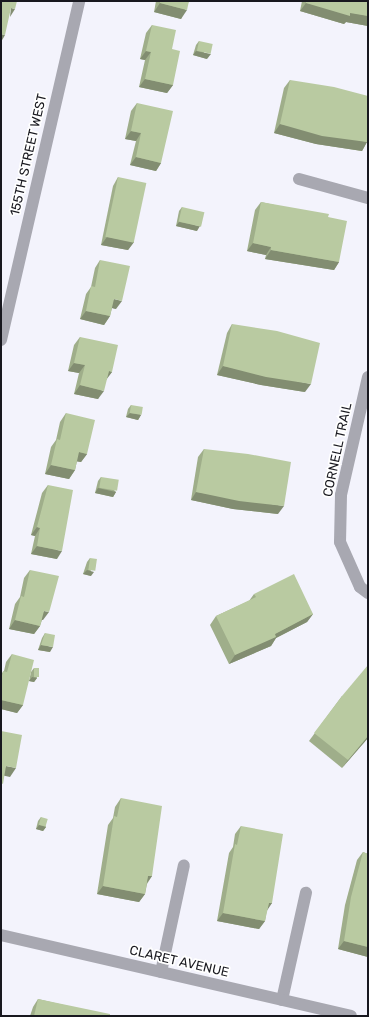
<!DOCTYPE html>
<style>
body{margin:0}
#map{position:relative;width:369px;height:1017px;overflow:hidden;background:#f3f3fc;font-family:Rubik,sans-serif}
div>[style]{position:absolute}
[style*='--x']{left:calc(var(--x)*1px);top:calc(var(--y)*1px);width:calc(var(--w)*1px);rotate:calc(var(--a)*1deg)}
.service>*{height:12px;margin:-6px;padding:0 6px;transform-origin:6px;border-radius:6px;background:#a8a8b1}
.minor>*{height:12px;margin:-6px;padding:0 6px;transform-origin:6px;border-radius:6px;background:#a8a8b1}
.tertiary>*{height:12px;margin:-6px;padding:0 6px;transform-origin:6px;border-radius:6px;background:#a8a8b1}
.wall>*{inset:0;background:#9fae8a}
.shaded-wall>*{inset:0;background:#828d71}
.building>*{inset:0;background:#b9caa1;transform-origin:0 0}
span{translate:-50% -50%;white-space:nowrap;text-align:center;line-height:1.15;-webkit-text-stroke:3.5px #fff;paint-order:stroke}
.street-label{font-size:13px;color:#18181f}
.frame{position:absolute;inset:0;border:2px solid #18181f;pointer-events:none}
</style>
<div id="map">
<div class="service">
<i style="--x:299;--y:179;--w:72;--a:15.4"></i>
<i style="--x:161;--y:972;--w:109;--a:-77.9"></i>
<i style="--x:282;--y:1000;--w:110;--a:-77.4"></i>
</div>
<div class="minor">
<i style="--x:368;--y:377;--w:121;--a:102.9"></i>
<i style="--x:341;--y:495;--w:47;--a:91.2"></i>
<i style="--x:340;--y:542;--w:49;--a:66"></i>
<i style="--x:360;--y:587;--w:10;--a:37"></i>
<i style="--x:1;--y:935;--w:359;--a:13"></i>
</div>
<div class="tertiary">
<i style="--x:1;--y:340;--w:348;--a:-77"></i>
</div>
<div class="wall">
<i style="clip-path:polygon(156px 1px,189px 1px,181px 19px,154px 12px)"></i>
<i style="clip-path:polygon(302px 1px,368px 1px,368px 26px,346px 22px,344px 24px,300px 11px)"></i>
<i style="clip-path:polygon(152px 25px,172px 49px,173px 85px,167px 93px,139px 87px,145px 60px,140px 59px,146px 33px)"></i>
<i style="clip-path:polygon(199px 41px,207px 59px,193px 55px,196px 45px)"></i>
<i style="clip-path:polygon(290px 80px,367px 142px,362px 151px,316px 144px,274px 133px,284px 88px)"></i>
<i style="clip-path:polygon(137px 103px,161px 163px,156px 171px,130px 165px,136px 141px,125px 139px,131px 111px)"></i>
<i style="clip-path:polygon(118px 177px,134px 242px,128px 250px,101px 245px,113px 186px)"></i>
<i style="clip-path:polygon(261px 202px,328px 217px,339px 262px,334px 270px,265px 259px,266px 255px,247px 251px,255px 210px)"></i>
<i style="clip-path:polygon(182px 207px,197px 231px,176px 226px,179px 211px)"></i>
<i style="clip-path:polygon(100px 260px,116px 309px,112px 308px,110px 316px,104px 325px,80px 319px,86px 294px,91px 287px,95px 268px)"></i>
<i style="clip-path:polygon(232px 324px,305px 392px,261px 385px,217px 375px,227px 333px)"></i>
<i style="clip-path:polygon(80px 337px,112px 372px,107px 378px,98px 399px,74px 394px,79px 373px,68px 371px,74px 345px)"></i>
<i style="clip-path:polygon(131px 405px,141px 415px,138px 420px,126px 417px,128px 409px)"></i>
<i style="clip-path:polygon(66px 413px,87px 454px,81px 462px,77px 461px,75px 470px,69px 479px,45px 474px,51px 447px,56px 440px,60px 422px)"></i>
<i style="clip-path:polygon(204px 449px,278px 514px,233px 509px,191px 500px,198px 457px)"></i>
<i style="clip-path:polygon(101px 477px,116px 492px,113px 497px,95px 493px,98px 481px)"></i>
<i style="clip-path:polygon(48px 485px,57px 559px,31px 554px,35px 536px,31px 535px,42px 493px)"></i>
<i style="clip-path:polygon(90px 558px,91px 576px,83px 574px,87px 562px)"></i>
<i style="clip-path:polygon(30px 570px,43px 620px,42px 620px,40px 626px,34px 634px,9px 629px,15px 604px,20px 597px,24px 578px)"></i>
<i style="clip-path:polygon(254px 594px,313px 614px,307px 622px,276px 638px,271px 646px,229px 664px,210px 625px,216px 616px,249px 601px)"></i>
<i style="clip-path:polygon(45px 633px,50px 652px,38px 650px,42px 638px)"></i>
<i style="clip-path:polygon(12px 654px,23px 705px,17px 713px,1px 709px,1px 674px,4px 671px,6px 662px)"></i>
<i style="clip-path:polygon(34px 668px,37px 678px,34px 682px,29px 681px,31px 672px)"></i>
<i style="clip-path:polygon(342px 696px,368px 738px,342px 768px,309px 741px)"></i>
<i style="clip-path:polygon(121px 798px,152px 876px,147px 884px,145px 894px,139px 902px,97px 894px,108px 825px,113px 818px,115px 807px)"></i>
<i style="clip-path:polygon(41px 817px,46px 827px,43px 831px,36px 829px,38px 821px)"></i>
<i style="clip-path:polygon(241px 826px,272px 903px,267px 909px,265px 921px,259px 929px,217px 921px,229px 853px,233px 847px,235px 834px)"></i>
<i style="clip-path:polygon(363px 852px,368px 854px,368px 957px,338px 949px,345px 905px,357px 860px)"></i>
<i style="clip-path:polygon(38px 999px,110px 1016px,30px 1016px,33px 1007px)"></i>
</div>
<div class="shaded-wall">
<i style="clip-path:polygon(160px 3px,187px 10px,181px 19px,154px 12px)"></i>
<i style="clip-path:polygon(306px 3px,368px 16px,368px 26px,346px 22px,344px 24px,300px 11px)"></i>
<i style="clip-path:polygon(11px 8px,15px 9px,10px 17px)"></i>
<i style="clip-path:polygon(1px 34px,5px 35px,1px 42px)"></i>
<i style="clip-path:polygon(146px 51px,151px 52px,145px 60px,140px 59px)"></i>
<i style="clip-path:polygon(196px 51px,211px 54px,207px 59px,193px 55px)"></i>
<i style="clip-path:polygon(145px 79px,173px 85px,167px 93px,139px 87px)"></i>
<i style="clip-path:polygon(280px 124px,367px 142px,362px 151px,316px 144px,274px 133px)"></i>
<i style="clip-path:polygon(131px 131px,141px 133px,136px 141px,125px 139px)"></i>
<i style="clip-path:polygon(136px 157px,161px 163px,156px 171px,130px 165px)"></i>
<i style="clip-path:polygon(179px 222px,200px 226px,197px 231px,176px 226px)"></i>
<i style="clip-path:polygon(107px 237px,134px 242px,128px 250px,101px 245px)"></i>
<i style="clip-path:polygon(253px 243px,271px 247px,266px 255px,247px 251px)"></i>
<i style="clip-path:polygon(271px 250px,339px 262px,334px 270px,265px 259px)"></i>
<i style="clip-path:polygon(114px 299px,122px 301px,116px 309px,108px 307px)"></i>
<i style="clip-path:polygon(86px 311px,110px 316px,104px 325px,80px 319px)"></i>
<i style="clip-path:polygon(74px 363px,85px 365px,79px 373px,68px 371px)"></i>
<i style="clip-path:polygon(223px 366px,311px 384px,305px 392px,261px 385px,217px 375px)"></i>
<i style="clip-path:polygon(109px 371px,112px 372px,106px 380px)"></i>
<i style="clip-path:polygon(80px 385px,104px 391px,98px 399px,74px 394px)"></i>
<i style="clip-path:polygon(130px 413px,141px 415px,138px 420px,126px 417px)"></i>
<i style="clip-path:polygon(79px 452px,87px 454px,81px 462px,73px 461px)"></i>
<i style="clip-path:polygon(51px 465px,75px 470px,69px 479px,45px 474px)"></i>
<i style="clip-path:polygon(98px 488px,116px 492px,113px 497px,95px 493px)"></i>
<i style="clip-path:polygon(196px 492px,284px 506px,278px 514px,233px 509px,191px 500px)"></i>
<i style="clip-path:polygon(37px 527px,40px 528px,35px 536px,31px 535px)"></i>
<i style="clip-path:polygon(37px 546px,62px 551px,57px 559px,31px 554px)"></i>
<i style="clip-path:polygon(87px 570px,94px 572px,91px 576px,83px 574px)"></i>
<i style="clip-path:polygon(44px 611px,49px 612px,43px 620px,38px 619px)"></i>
<i style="clip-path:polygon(313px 614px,307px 622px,276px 638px,271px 646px,229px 664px,235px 655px)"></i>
<i style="clip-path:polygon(15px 620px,40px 626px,34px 634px,9px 629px)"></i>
<i style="clip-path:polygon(41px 645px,53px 647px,50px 652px,38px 650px)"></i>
<i style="clip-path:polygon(32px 677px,37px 678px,34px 682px,29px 681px)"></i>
<i style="clip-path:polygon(1px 700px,23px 705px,17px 713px,1px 709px)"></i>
<i style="clip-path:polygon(368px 736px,368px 738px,342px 768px,348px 760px)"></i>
<i style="clip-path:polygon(6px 766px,16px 768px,10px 777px,1px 775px)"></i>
<i style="clip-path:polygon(39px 825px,46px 827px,43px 831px,36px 829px)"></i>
<i style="clip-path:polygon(148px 876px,152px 876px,146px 884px)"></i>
<i style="clip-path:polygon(103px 886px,145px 894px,139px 902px,97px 894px)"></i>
<i style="clip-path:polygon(269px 903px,272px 903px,266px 912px)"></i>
<i style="clip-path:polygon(223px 913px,265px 921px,259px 929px,217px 921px)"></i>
<i style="clip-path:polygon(344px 941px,368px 947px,368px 957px,338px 949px)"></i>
</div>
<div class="building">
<i style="clip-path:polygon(1px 1px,17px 1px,15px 9px,11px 8px,5px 35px,1px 34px)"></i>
<i style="clip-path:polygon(160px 1px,189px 1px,187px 10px,160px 3px)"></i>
<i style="clip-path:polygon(306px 1px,368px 1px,368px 16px,350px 13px,350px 16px,306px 3px)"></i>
<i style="clip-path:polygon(152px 25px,176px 30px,172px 49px,180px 51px,173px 85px,145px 79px,151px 52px,146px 51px)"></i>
<i style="left:199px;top:41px;width:14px;height:10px;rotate:12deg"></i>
<i style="clip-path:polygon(290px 80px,334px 87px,368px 96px,368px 140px,367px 142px,322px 136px,280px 124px)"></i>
<i style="clip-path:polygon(137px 103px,173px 111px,161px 163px,136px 157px,141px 133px,131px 131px)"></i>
<i style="left:118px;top:177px;width:29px;height:61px;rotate:12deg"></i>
<i style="clip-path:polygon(261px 202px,329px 214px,328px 217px,347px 221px,339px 262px,271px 250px,271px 247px,253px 243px)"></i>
<i style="left:182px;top:207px;width:23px;height:15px;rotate:13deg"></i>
<i style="clip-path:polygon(100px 260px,130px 266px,122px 301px,114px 299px,110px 316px,86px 311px,91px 286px,95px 287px)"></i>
<i style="clip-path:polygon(232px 324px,277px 331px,320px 343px,311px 384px,266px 377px,223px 366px)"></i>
<i style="clip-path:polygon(80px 337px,118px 345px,112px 372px,109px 371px,104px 391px,80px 385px,85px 365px,74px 363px)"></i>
<i style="left:131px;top:405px;width:12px;height:8px;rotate:9deg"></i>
<i style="clip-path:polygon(66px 413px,95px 420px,87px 454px,79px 452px,75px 470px,51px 465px,57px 439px,60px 440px)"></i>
<i style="clip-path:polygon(204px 449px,248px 454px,291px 462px,284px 506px,239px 501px,196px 492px)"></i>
<i style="left:101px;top:477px;width:18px;height:11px;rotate:9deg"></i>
<i style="clip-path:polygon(48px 485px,73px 490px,62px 551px,37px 546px,40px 528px,37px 527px)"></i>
<i style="left:90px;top:558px;width:7px;height:12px;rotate:8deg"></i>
<i style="clip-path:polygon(30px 570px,59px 576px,50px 609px,49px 612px,44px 611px,40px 626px,15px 620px,21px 596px,24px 597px)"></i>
<i style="clip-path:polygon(294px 574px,313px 614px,275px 634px,276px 637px,235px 655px,216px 616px,256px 597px,254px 594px)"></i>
<i style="clip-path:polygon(45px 633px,55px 635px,53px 647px,41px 645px)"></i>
<i style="clip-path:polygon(12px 654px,34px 660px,23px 705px,1px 700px,1px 680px,3px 671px,7px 672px)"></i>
<i style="clip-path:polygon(368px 665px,368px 736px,348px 760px,314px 733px,342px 696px)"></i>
<i style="left:34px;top:668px;width:5px;height:9px"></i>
<i style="clip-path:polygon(1px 731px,22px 735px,16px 768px,6px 766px,3px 784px,1px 783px)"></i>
<i style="clip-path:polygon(121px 798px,162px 806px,152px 876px,148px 876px,145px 894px,103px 886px,114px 816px,117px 817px)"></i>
<i style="left:41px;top:817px;width:7px;height:8px;rotate:16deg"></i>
<i style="clip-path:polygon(241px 826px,283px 834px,272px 903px,269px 903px,265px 921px,223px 913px,235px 844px,237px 845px)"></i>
<i style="clip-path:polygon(363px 852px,368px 854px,368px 947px,344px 941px,351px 897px)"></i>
<i style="clip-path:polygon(38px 999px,110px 1014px,110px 1016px,34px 1016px)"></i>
</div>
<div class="street-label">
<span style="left:29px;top:155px;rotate:-77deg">155TH STREET WEST</span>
<span style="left:338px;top:450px;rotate:-78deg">CORNELL TRAIL</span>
<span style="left:179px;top:962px;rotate:13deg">CLARET AVENUE</span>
</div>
<div class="frame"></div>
</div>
